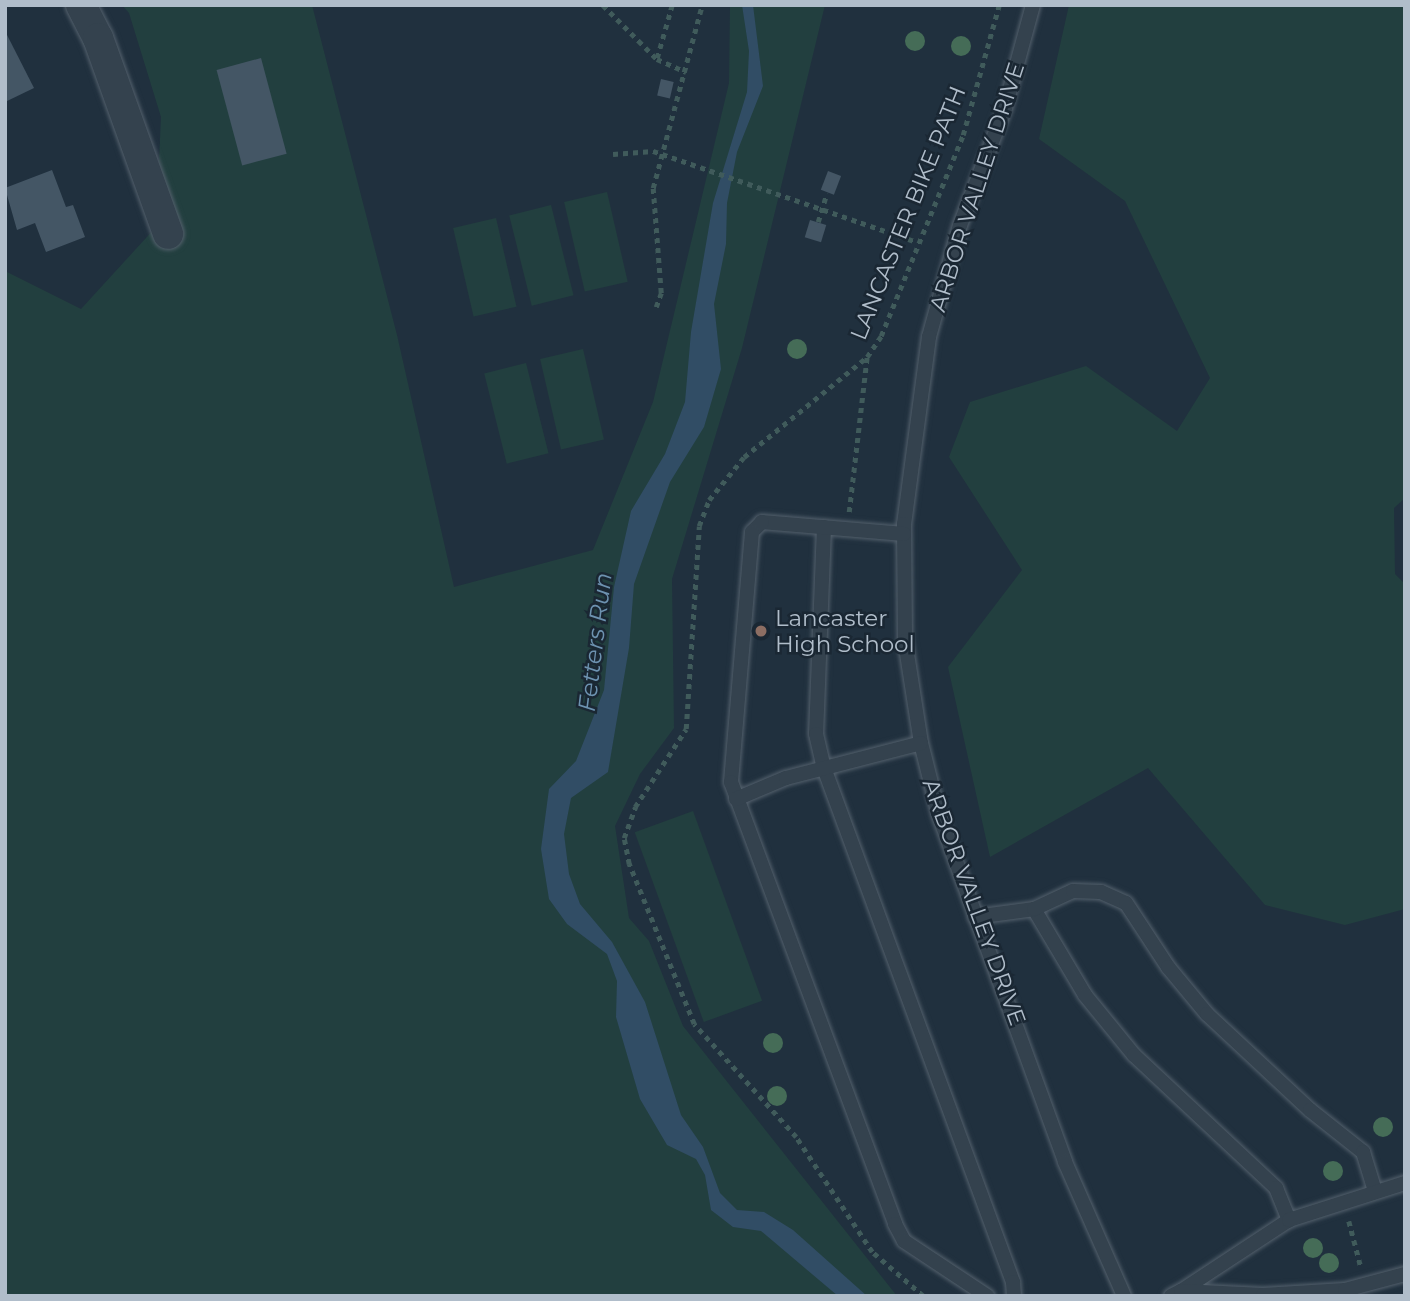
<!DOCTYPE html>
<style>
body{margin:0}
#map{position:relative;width:1410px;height:1301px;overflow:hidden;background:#20303e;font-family:Montserrat,sans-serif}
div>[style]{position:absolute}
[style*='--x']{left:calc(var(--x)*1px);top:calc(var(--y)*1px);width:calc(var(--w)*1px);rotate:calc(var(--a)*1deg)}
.green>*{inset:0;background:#223f3f;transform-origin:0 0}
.water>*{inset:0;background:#314d65}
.building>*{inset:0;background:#445665;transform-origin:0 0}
.path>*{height:4.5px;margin-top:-2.25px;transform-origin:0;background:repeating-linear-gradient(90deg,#405b5b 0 5px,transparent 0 10px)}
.roads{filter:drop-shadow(0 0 2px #53606c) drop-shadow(0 0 2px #53606c)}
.lane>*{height:14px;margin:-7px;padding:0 7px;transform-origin:7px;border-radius:7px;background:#34424e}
.street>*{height:30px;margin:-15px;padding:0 15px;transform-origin:15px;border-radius:15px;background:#34424e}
.trees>*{width:20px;height:20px;margin:-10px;border-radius:50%;background:#456c57}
.dots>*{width:19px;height:19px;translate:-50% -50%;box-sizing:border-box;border:4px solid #1a2733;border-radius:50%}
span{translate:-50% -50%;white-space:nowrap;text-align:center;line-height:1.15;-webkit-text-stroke:5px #1a2733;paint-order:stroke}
.street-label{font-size:23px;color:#b0bdca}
.poi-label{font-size:23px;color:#b0bdca}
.left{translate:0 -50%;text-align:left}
.water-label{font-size:24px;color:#6d92b0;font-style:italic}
.frame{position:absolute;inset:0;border:7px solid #b0bdca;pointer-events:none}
</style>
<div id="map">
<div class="green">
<i style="clip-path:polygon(122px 5px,312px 5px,397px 335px,454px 587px,593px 550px,653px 402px,729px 83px,730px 5px,825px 5px,742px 348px,672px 579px,674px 728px,640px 774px,615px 826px,629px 918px,649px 941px,683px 1026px,897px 1296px,5px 1296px,5px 271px,81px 309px,156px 227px,161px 117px,129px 13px)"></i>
<i style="clip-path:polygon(1069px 5px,1405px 5px,1405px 498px,1394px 508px,1395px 574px,1405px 584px,1405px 909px,1345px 925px,1265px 905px,1148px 768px,990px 857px,948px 667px,1022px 570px,949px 457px,970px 402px,1086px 366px,1177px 431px,1210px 378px,1125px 201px,1039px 139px)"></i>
<i style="left:607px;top:192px;width:92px;height:44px;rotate:77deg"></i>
<i style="left:551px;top:205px;width:93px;height:43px;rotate:76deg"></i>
<i style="left:496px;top:218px;width:91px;height:44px;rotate:77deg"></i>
<i style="left:583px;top:349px;width:93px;height:44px;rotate:77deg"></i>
<i style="left:526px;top:363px;width:93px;height:43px;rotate:76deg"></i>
<i style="left:693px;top:811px;width:202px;height:62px;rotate:70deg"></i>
</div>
<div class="water">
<i style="clip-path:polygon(742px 5px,753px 5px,763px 86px,737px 152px,727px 203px,726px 244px,714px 304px,721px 369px,704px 427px,670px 482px,634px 584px,629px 648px,608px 772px,571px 798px,564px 834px,569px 874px,580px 904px,612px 942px,645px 1002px,681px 1115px,703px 1147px,720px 1193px,737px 1210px,764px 1212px,793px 1230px,867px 1296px,838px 1296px,761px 1231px,733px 1227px,711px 1210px,705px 1175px,696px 1159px,667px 1145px,640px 1099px,616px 1017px,617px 981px,607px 954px,567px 924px,549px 899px,541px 849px,549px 789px,576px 761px,604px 690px,614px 587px,631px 511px,665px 454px,685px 402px,691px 332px,713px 203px,747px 92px,749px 51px)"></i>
</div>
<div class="building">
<i style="clip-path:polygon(5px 31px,34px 88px,5px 102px)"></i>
<i style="left:261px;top:58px;width:99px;height:46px;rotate:75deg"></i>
<i style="left:661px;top:79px;width:13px;height:17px;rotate:13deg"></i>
<i style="clip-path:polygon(52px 170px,66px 207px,73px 205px,85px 237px,46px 252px,35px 223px,17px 230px,5px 188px)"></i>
<i style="left:828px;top:171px;width:14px;height:20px;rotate:21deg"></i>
<i style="left:810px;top:220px;width:17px;height:18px;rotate:17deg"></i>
</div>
<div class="path">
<i style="--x:603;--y:5;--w:76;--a:45"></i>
<i style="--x:657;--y:59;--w:32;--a:24"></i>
<i style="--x:657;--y:58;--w:55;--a:-74.2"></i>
<i style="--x:613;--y:154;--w:40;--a:-4.3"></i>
<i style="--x:653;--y:151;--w:279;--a:19"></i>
<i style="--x:818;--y:222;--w:30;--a:-73"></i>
<i style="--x:656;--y:307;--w:15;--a:-70"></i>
<i style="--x:661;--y:293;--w:105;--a:-94.4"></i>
<i style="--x:653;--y:188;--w:189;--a:-75"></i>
<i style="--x:849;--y:512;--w:156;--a:-83.4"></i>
<i style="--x:1349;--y:1221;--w:48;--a:75.4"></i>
<i style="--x:923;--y:1296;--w:67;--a:-139.2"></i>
<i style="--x:872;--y:1252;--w:138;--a:-123.5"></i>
<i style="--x:796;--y:1137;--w:152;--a:-132.1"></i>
<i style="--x:694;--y:1024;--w:173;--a:-112.1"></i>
<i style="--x:629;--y:864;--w:26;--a:-101"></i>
<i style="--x:624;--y:838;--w:33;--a:-70"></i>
<i style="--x:635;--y:807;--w:93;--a:-56.8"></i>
<i style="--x:686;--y:729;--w:203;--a:-86.3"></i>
<i style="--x:699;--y:526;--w:28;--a:-69"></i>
<i style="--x:709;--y:500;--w:55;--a:-50.9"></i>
<i style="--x:744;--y:457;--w:159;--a:-39.1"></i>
<i style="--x:867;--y:357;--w:25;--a:-56"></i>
<i style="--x:881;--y:336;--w:217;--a:-67.8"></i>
<i style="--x:963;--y:135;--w:135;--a:-74.5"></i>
</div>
<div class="roads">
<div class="lane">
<i style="--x:1033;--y:5;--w:107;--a:105.2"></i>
<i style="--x:1005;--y:108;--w:125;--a:111"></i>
<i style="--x:960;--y:225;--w:116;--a:105.5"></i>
<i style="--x:929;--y:337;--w:189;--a:97.6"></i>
<i style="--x:904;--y:524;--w:117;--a:89.5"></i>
<i style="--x:905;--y:641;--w:103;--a:81.1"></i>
<i style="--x:921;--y:743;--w:74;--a:76"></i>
<i style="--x:939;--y:815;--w:369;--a:70"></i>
<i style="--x:1065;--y:1162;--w:146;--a:66.2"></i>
<i style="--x:824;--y:527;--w:207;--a:92.2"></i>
<i style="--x:816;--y:734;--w:35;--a:77"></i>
<i style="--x:824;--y:768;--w:548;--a:69.81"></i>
<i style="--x:1013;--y:1282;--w:14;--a:86"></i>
<i style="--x:904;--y:534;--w:143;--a:-175.2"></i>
<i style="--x:762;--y:522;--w:14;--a:135"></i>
<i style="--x:752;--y:532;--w:251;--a:94.8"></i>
<i style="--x:731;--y:782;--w:471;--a:69.6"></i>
<i style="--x:895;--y:1224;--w:19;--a:62"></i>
<i style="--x:904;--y:1241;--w:100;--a:33.5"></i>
<i style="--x:736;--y:799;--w:54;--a:-22.8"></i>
<i style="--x:786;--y:778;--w:139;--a:-14.5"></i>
<i style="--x:1034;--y:909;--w:100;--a:59.3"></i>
<i style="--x:1085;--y:995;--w:77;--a:50.8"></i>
<i style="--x:1134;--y:1055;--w:195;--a:43.1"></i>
<i style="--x:1276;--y:1188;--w:35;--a:68"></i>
<i style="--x:975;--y:917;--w:60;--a:-7.7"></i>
<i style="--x:1034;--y:909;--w:43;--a:-24.8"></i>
<i style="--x:1073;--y:891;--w:28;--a:2"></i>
<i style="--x:1101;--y:892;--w:27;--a:24"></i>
<i style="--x:1126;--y:903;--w:77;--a:56.7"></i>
<i style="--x:1168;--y:967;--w:61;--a:50.3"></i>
<i style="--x:1207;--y:1014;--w:141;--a:43"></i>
<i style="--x:1310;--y:1110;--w:68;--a:38.4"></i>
<i style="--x:1363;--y:1152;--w:41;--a:72.9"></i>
<i style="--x:1181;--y:1291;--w:129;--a:-33.3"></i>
<i style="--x:1289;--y:1220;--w:122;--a:-17.7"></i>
<i style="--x:1171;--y:1296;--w:11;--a:-27"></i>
<i style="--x:1181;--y:1291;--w:82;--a:2.8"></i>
<i style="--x:1263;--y:1295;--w:82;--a:-3.5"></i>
<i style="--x:1345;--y:1290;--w:62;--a:-14.9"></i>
</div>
<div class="street">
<i style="--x:81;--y:5;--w:37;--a:63"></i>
<i style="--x:98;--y:38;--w:208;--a:70.3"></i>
</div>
</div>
<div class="trees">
<i style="left:915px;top:41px"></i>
<i style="left:961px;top:46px"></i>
<i style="left:797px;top:349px"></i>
<i style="left:773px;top:1043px"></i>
<i style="left:777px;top:1096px"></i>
<i style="left:1383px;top:1127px"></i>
<i style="left:1333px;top:1171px"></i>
<i style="left:1313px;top:1248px"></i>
<i style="left:1329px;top:1263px"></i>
</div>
<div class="dots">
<i style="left:761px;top:631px;background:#8d6e63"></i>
</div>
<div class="street-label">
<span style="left:977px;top:187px;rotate:-72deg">ARBOR VALLEY DRIVE</span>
<span style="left:908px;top:213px;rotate:-68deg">LANCASTER BIKE PATH</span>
<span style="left:974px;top:902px;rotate:70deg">ARBOR VALLEY DRIVE</span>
</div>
<div class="poi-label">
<span class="left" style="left:775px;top:631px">Lancaster<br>High School</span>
</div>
<div class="water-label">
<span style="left:595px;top:642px;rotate:-83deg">Fetters Run</span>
</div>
<div class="frame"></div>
</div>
